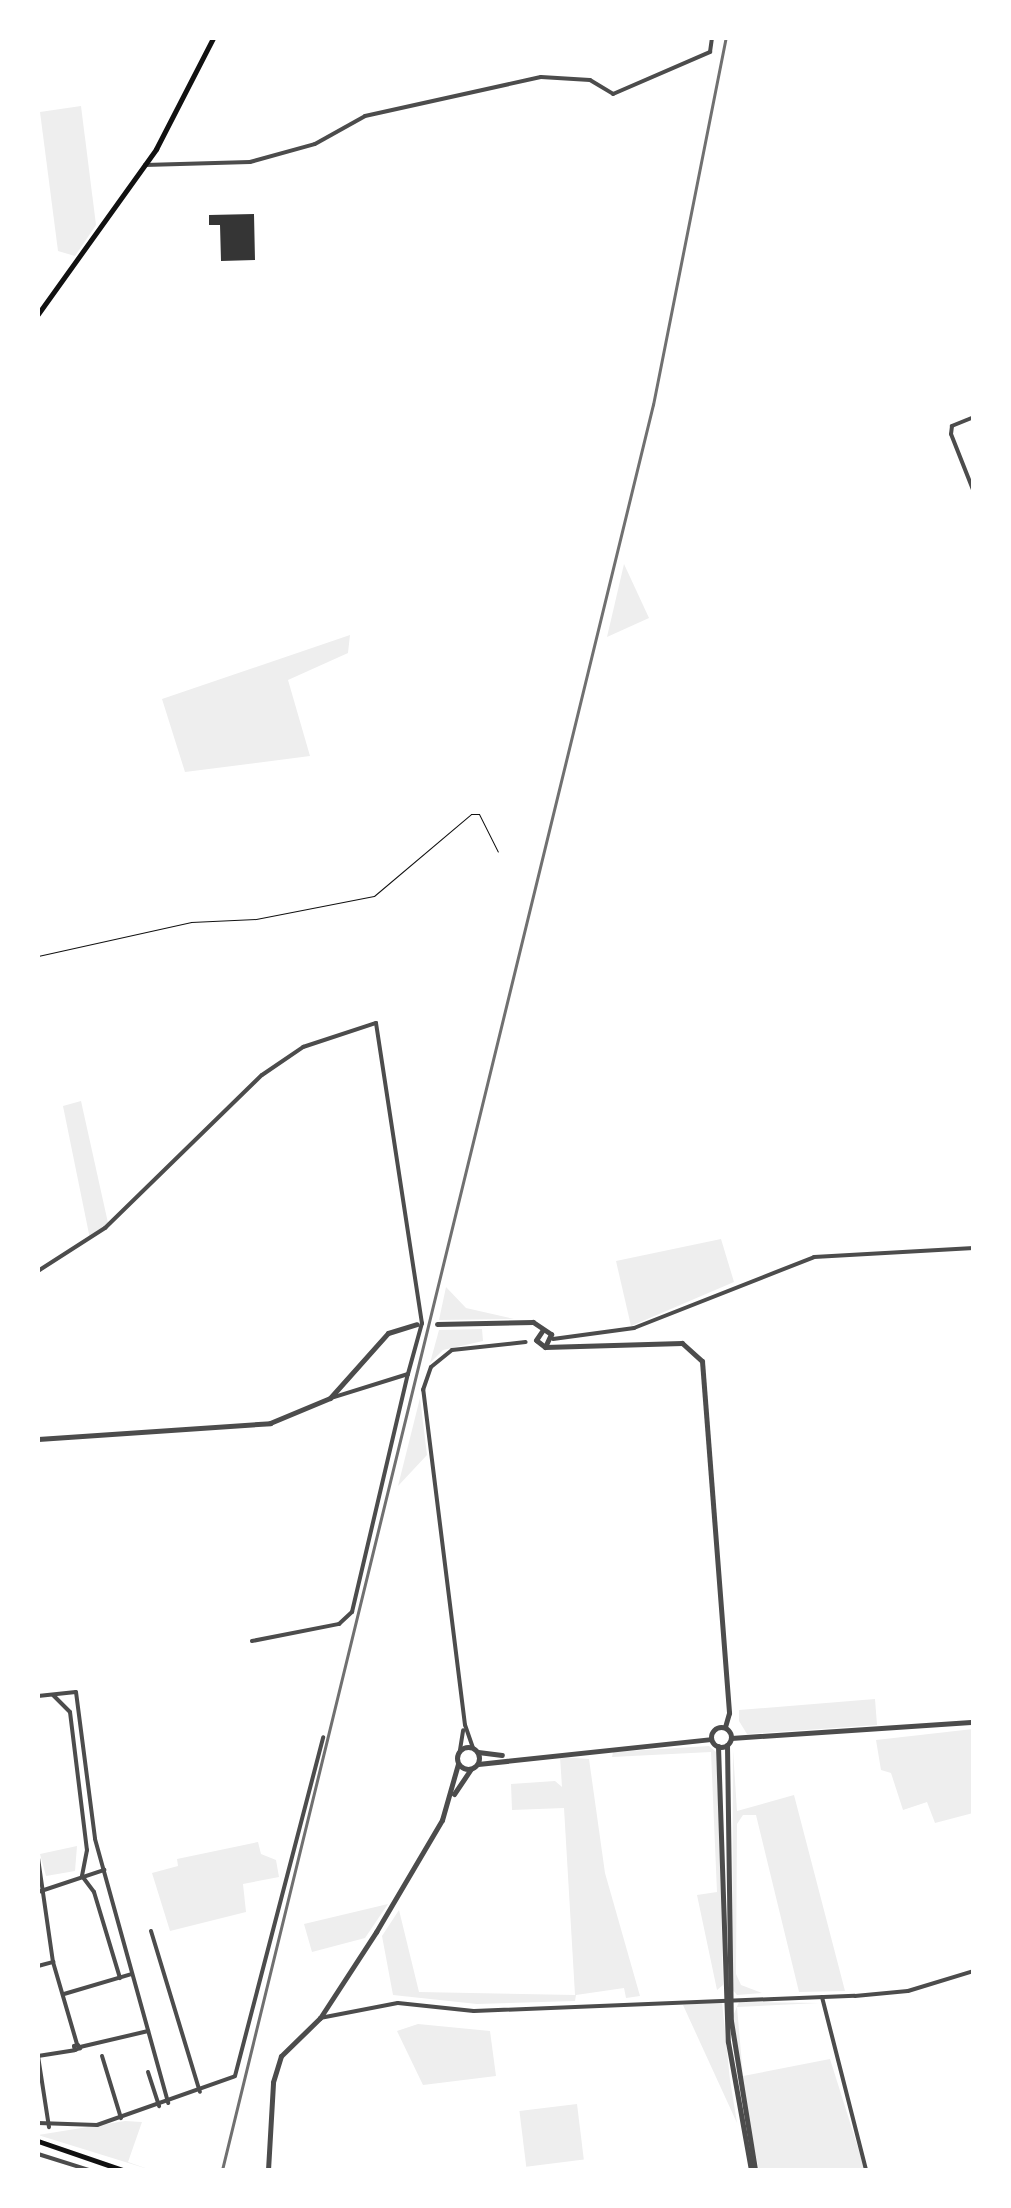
<!DOCTYPE html>
<style>
body{margin:0}
#map{position:relative;width:1011px;height:2208px;overflow:hidden;background:#fff;font-family:"Golos Text",sans-serif}
div>[style]{position:absolute}
[style*='--x']{left:calc(var(--x)*1px);top:calc(var(--y)*1px);width:calc(var(--w)*1px);rotate:calc(var(--a)*1deg)}
.green>*{inset:0;background:#eee;transform-origin:0 0}
.building>*{inset:0;background:#353535}
.path>*{height:1px;margin:-0.5px;padding:0 0.5px;transform-origin:0.5px;border-radius:0.5px;background:#111}
.minor>*{height:4px;margin:-2px;padding:0 2px;transform-origin:2px;border-radius:2px;background:#4c4c4c}
.tertiary>*{height:5px;margin:-2.5px;padding:0 2.5px;transform-origin:2.5px;border-radius:2.5px;background:#4c4c4c}
.tertiary>.ring{margin:-2.5px;padding:0;box-sizing:content-box;background:none;border:5px solid #4c4c4c;border-radius:50%}
.primary>*{height:5px;margin:-2.5px;padding:0 2.5px;transform-origin:2.5px;border-radius:2.5px;background:#111}
.rail>*{height:2.5px;margin:-1.25px;padding:0 1.25px;transform-origin:1.25px;border-radius:1.25px;background:#707070}
span{translate:-50% -50%;white-space:nowrap;text-align:center;line-height:1.15;-webkit-text-stroke:8px #fff;paint-order:stroke}
.frame{position:absolute;inset:0;border:40px solid #fff;pointer-events:none}
</style>
<div id="map">
<div class="green">
<i style="clip-path:polygon(81px 106px,96px 225px,75px 256px,58px 251px,40px 112px)"></i>
<i style="clip-path:polygon(624px 564px,649px 618px,607px 637px)"></i>
<i style="clip-path:polygon(350px 635px,348px 653px,288px 680px,310px 756px,185px 772px,162px 699px)"></i>
<i style="clip-path:polygon(81px 1101px,108px 1223px,90px 1239px,63px 1106px)"></i>
<i style="clip-path:polygon(721px 1239px,734px 1282px,631px 1326px,616px 1261px)"></i>
<i style="clip-path:polygon(446px 1287px,466px 1308px,514px 1319px,439px 1320px)"></i>
<i style="clip-path:polygon(482px 1329px,483px 1341px,443px 1350px,430px 1363px,439px 1330px)"></i>
<i style="clip-path:polygon(420px 1398px,427px 1455px,398px 1486px)"></i>
<i style="clip-path:polygon(875px 1699px,877px 1725px,747px 1734px,739px 1721px,739px 1710px)"></i>
<i style="clip-path:polygon(973px 1729px,973px 1813px,935px 1823px,927px 1802px,903px 1810px,891px 1773px,881px 1770px,876px 1740px)"></i>
<i style="clip-path:polygon(709px 1746px,716px 1752px,719px 1817px,723px 1985px,717px 1990px,697px 1895px,717px 1892px,711px 1752px,612px 1757px,613px 1752px)"></i>
<i style="clip-path:polygon(733px 1750px,737px 1811px,794px 1795px,845px 1991px,799px 1992px,756px 1815px,743px 1815px,737px 1824px,736px 1974px,741px 1985px,762px 1993px,737px 1995px,732px 1989px)"></i>
<i style="clip-path:polygon(560px 1757px,589px 1759px,605px 1873px,640px 1996px,626px 1998px,624px 1988px,576px 1995px,575px 2001px,477px 2004px,393px 1995px,382px 1936px,399px 1910px,419px 1992px,575px 1995px,564px 1808px,512px 1810px,511px 1784px,555px 1781px,562px 1787px)"></i>
<i style="clip-path:polygon(258px 1842px,261px 1854px,276px 1860px,279px 1877px,243px 1884px,246px 1912px,170px 1931px,152px 1873px,178px 1866px,177px 1859px)"></i>
<i style="clip-path:polygon(77px 1846px,75px 1871px,46px 1876px,40px 1854px)"></i>
<i style="clip-path:polygon(388px 1904px,365px 1938px,312px 1952px,304px 1924px)"></i>
<i style="clip-path:polygon(722px 2002px,730px 2080px,737px 2123px,683px 2005px)"></i>
<i style="clip-path:polygon(739px 2002px,819px 2003px,737px 2007px,743px 2076px,830px 2059px,865px 2170px,759px 2170px,739px 2078px,733px 2016px)"></i>
<i style="clip-path:polygon(418px 2024px,490px 2031px,496px 2076px,423px 2085px,397px 2031px)"></i>
<i style="left:577px;top:2104px;width:56px;height:58px;rotate:83deg"></i>
<i style="clip-path:polygon(125px 2121px,142px 2122px,128px 2162px,151px 2170px,38px 2135px)"></i>
</div>
<div class="building">
<i style="clip-path:polygon(254px 214px,255px 260px,221px 261px,220px 225px,209px 225px,209px 215px)"></i>
</div>
<div class="path">
<i style="--x:38;--y:956;--w:157;--a:-12.5"></i>
<i style="--x:191;--y:922;--w:65;--a:-2.6"></i>
<i style="--x:256;--y:919;--w:120;--a:-11"></i>
<i style="--x:374;--y:896;--w:127;--a:-40.2"></i>
<i style="--x:471;--y:814;--w:8;--a:0"></i>
<i style="--x:479;--y:814;--w:42;--a:63.4"></i>
</div>
<div class="minor">
<i style="--x:145;--y:165;--w:105;--a:-1.6"></i>
<i style="--x:250;--y:162;--w:67;--a:-15.5"></i>
<i style="--x:315;--y:144;--w:57;--a:-29.2"></i>
<i style="--x:365;--y:116;--w:180;--a:-12.5"></i>
<i style="--x:541;--y:77;--w:49;--a:3.5"></i>
<i style="--x:590;--y:80;--w:27;--a:31"></i>
<i style="--x:613;--y:94;--w:106;--a:-23.4"></i>
<i style="--x:710;--y:52;--w:14;--a:-82"></i>
<i style="--x:974;--y:417;--w:24;--a:158"></i>
<i style="--x:952;--y:426;--w:8;--a:97"></i>
<i style="--x:951;--y:434;--w:62;--a:68.4"></i>
<i style="--x:38;--y:1271;--w:80;--a:-32.7"></i>
<i style="--x:105;--y:1228;--w:219;--a:-44.3"></i>
<i style="--x:262;--y:1075;--w:50;--a:-34.3"></i>
<i style="--x:303;--y:1047;--w:77;--a:-18.2"></i>
<i style="--x:376;--y:1023;--w:304;--a:81.3"></i>
<i style="--x:422;--y:1323;--w:53;--a:105.4"></i>
<i style="--x:408;--y:1374;--w:81;--a:162.7"></i>
<i style="--x:553;--y:1339;--w:82;--a:-7.7"></i>
<i style="--x:634;--y:1328;--w:193;--a:-21.5"></i>
<i style="--x:814;--y:1257;--w:160;--a:-3.2"></i>
<i style="--x:252;--y:1641;--w:89;--a:-11.1"></i>
<i style="--x:339;--y:1624;--w:18;--a:-43"></i>
<i style="--x:352;--y:1612;--w:244;--a:-76.8"></i>
<i style="--x:53;--y:1695;--w:24;--a:45"></i>
<i style="--x:70;--y:1712;--w:139;--a:83"></i>
<i style="--x:87;--y:1850;--w:26;--a:101"></i>
<i style="--x:82;--y:1876;--w:20;--a:53"></i>
<i style="--x:94;--y:1892;--w:90;--a:73.2"></i>
<i style="--x:38;--y:1696;--w:38;--a:-6"></i>
<i style="--x:76;--y:1692;--w:148;--a:82.6"></i>
<i style="--x:95;--y:1839;--w:274;--a:74.5"></i>
<i style="--x:473;--y:1748;--w:24;--a:-109"></i>
<i style="--x:465;--y:1725;--w:338;--a:-97.1"></i>
<i style="--x:423;--y:1390;--w:24;--a:-71"></i>
<i style="--x:431;--y:1367;--w:27;--a:-39"></i>
<i style="--x:452;--y:1350;--w:74;--a:-6.2"></i>
<i style="--x:460;--y:1750;--w:20;--a:-81"></i>
<i style="--x:38;--y:1858;--w:105;--a:81.8"></i>
<i style="--x:38;--y:1892;--w:70;--a:-18.4"></i>
<i style="--x:151;--y:1931;--w:168;--a:73.1"></i>
<i style="--x:38;--y:1966;--w:16;--a:-15"></i>
<i style="--x:53;--y:1962;--w:85;--a:73.7"></i>
<i style="--x:64;--y:1994;--w:71;--a:-16.4"></i>
<i style="--x:822;--y:1997;--w:179;--a:75.7"></i>
<i style="--x:320;--y:2018;--w:79;--a:-10.9"></i>
<i style="--x:398;--y:2003;--w:76;--a:6"></i>
<i style="--x:474;--y:2011;--w:381;--a:-2.3"></i>
<i style="--x:855;--y:1996;--w:53;--a:-5.4"></i>
<i style="--x:908;--y:1991;--w:69;--a:-16.9"></i>
<i style="--x:78;--y:2045;--w:4;--a:56"></i>
<i style="--x:80;--y:2048;--w:5;--a:158"></i>
<i style="--x:75;--y:2050;--w:4;--a:-104"></i>
<i style="--x:74;--y:2046;--w:4;--a:-14"></i>
<i style="--x:80;--y:2047;--w:70;--a:-13.2"></i>
<i style="--x:38;--y:2056;--w:72;--a:81.2"></i>
<i style="--x:38;--y:2056;--w:37;--a:-9"></i>
<i style="--x:102;--y:2056;--w:65;--a:73"></i>
<i style="--x:148;--y:2072;--w:36;--a:72"></i>
<i style="--x:38;--y:2123;--w:59;--a:1.9"></i>
<i style="--x:97;--y:2125;--w:146;--a:-19.5"></i>
<i style="--x:235;--y:2076;--w:350;--a:-75.4"></i>
<i style="--x:38;--y:2154;--w:53;--a:17.4"></i>
</div>
<div class="tertiary">
<i style="--x:437;--y:1324;--w:96;--a:-1.2"></i>
<i style="--x:533;--y:1322;--w:22;--a:34"></i>
<i style="--x:551;--y:1334;--w:14;--a:115"></i>
<i style="--x:545;--y:1347;--w:11;--a:-142"></i>
<i style="--x:536;--y:1340;--w:11;--a:-56"></i>
<i style="--x:545;--y:1347;--w:137;--a:-1.7"></i>
<i style="--x:682;--y:1343;--w:27;--a:42"></i>
<i style="--x:702;--y:1361;--w:353;--a:85.6"></i>
<i style="--x:729;--y:1713;--w:15;--a:106"></i>
<i style="--x:38;--y:1439;--w:233;--a:-3.9"></i>
<i style="--x:270;--y:1423;--w:65;--a:-22.6"></i>
<i style="--x:330;--y:1398;--w:87;--a:-48.3"></i>
<i style="--x:388;--y:1333;--w:30;--a:-17"></i>
<i class="ring" style="left:711px;top:1727px;width:15px;height:15px"></i>
<i style="--x:731;--y:1738;--w:244;--a:-3.8"></i>
<i style="--x:727;--y:1745;--w:276;--a:89.2"></i>
<i style="--x:731;--y:2021;--w:151;--a:80.8"></i>
<i style="--x:718;--y:1746;--w:296;--a:88.1"></i>
<i style="--x:728;--y:2042;--w:130;--a:79.8"></i>
<i class="ring" style="left:457px;top:1747px;width:17px;height:17px"></i>
<i style="--x:478;--y:1752;--w:24;--a:7"></i>
<i style="--x:478;--y:1764;--w:234;--a:-6.1"></i>
<i style="--x:454;--y:1794;--w:29;--a:-56"></i>
<i style="--x:268;--y:2170;--w:88;--a:-86.7"></i>
<i style="--x:273;--y:2082;--w:27;--a:-73"></i>
<i style="--x:281;--y:2056;--w:54;--a:-44.3"></i>
<i style="--x:320;--y:2018;--w:103;--a:-56.9"></i>
<i style="--x:376;--y:1932;--w:130;--a:-59.5"></i>
<i style="--x:442;--y:1820;--w:58;--a:-74.1"></i>
</div>
<div class="primary">
<i style="--x:38;--y:314;--w:203;--a:-54.4"></i>
<i style="--x:156;--y:149;--w:125;--a:-62.8"></i>
<i style="--x:38;--y:2141;--w:89;--a:19"></i>
</div>
<div class="rail">
<i style="--x:222;--y:2170;--w:1817;--a:-76.28"></i>
<i style="--x:653;--y:405;--w:374;--a:-78.8"></i>
</div>
<div class="frame"></div>
</div>
